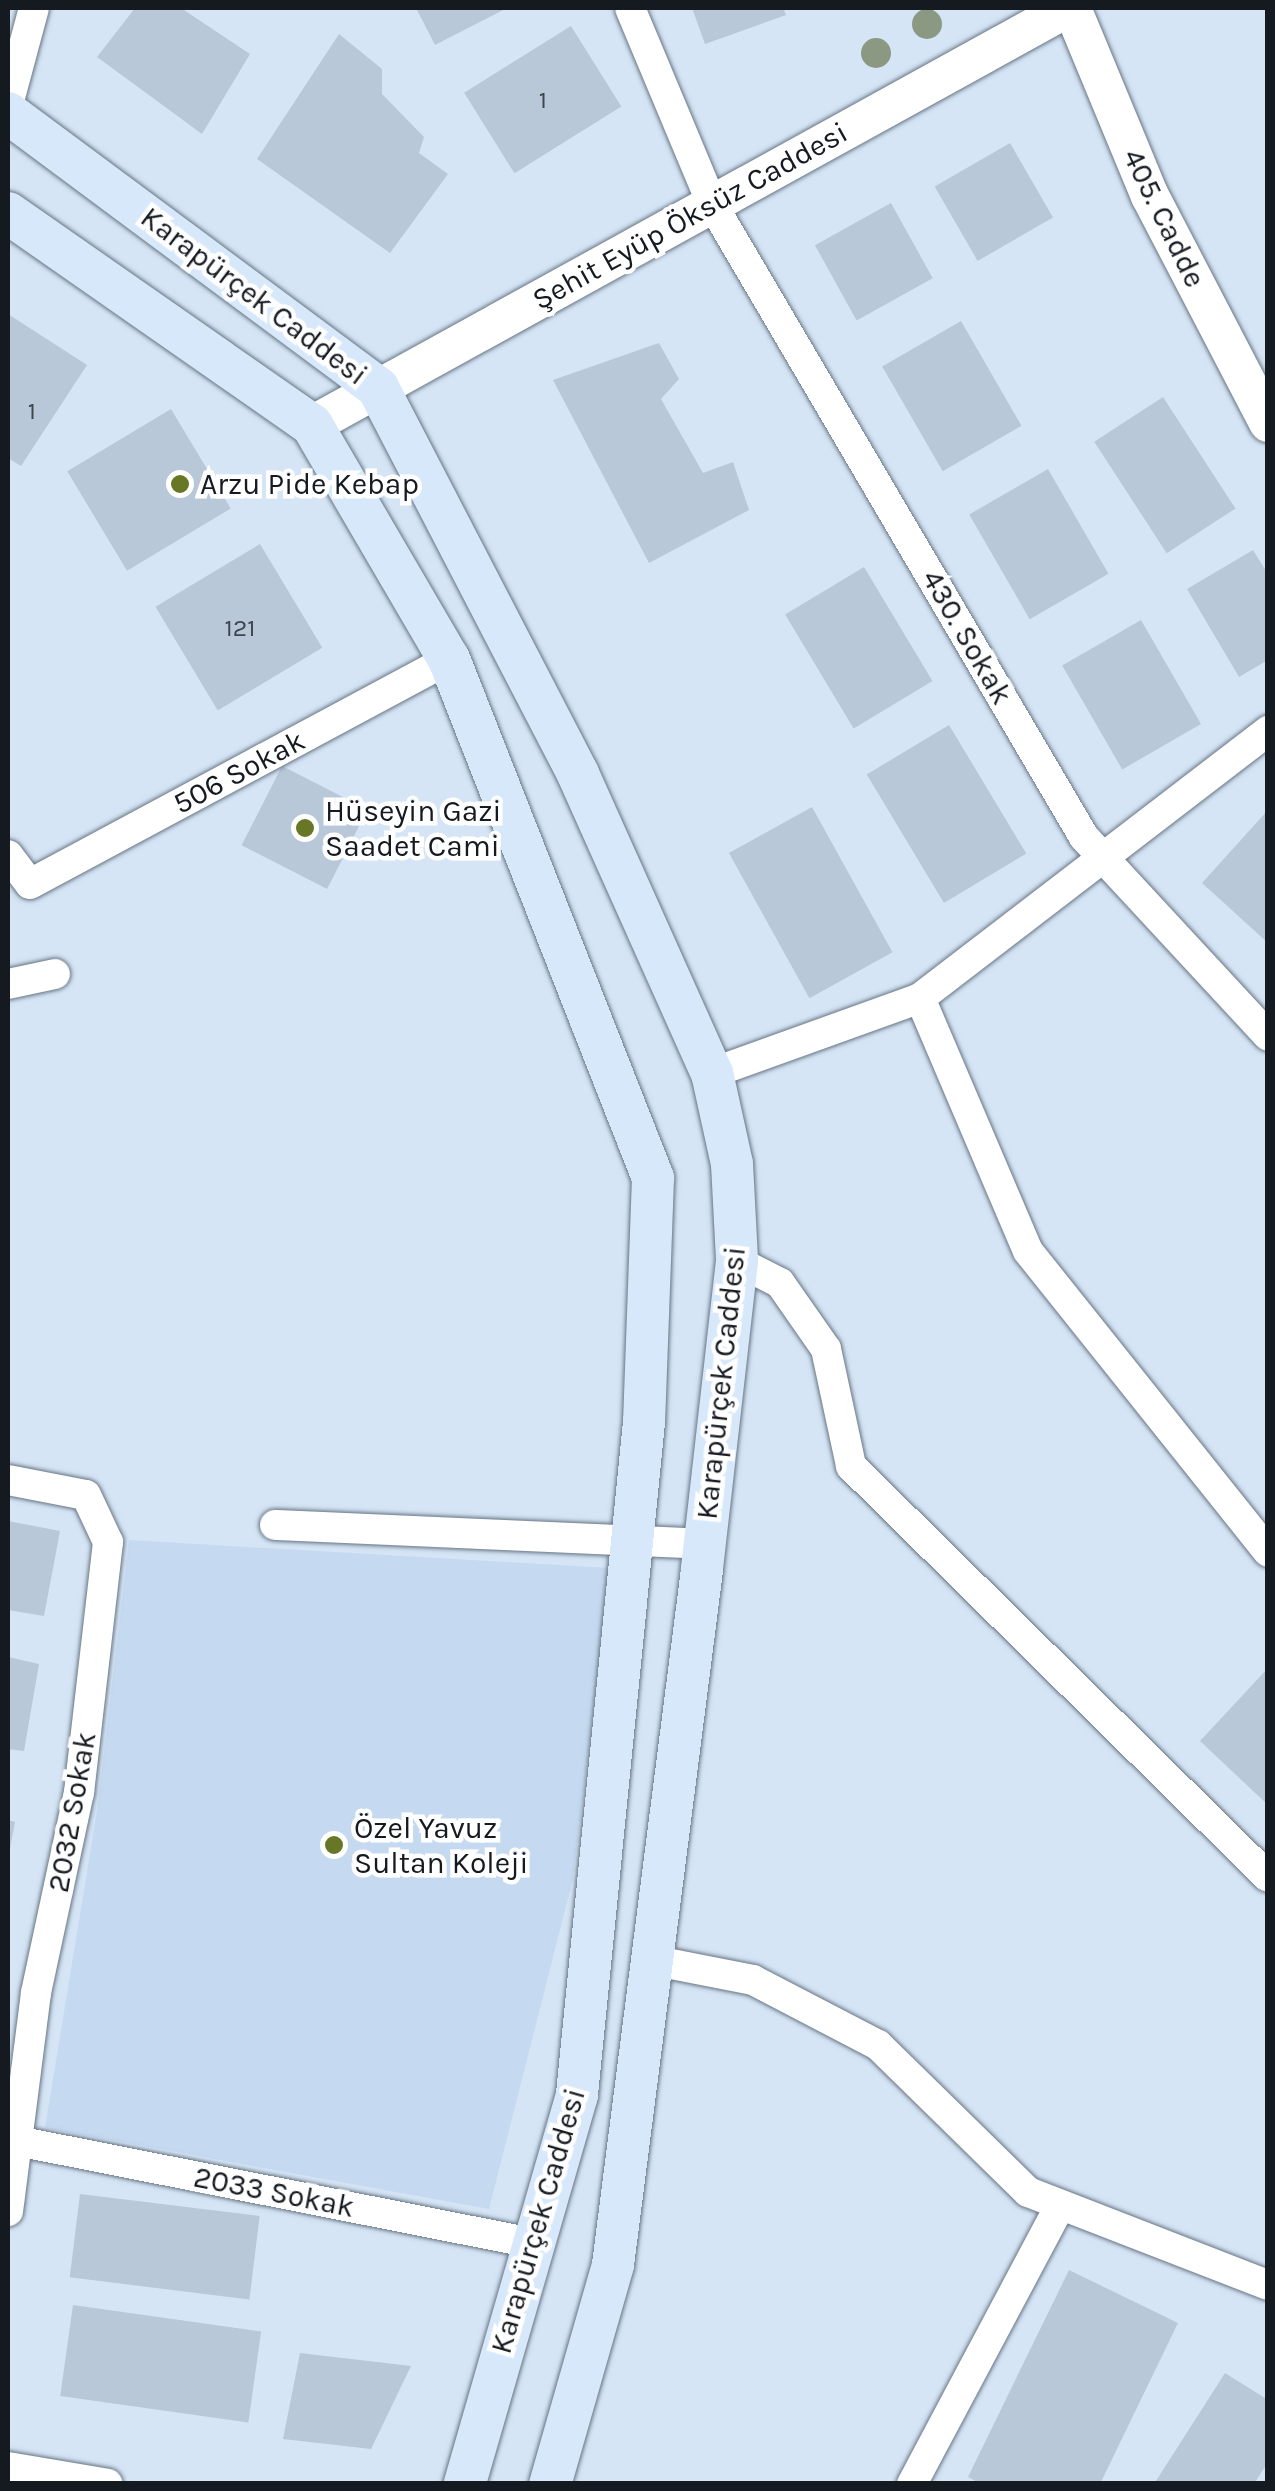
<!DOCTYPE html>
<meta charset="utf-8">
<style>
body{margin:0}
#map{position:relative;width:1275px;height:2491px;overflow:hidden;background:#d5e5f5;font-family:Karla,sans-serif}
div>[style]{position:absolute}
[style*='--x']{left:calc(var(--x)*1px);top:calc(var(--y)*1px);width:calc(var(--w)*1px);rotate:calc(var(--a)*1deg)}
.built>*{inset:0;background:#c5daf1}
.building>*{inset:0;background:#b8c8d8;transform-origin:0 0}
.roads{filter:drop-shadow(0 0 2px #677584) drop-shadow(0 0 2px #677584)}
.minor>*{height:30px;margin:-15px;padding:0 15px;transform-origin:15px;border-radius:15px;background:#fff}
.tertiary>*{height:38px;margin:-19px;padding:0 19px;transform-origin:19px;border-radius:19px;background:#fff}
.secondary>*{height:42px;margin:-21px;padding:0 21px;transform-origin:21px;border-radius:21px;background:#d7e8fa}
.trees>*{width:30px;height:30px;margin:-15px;border-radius:50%;background:#8b9882}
.dots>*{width:28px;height:28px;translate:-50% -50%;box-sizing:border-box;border:5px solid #fff;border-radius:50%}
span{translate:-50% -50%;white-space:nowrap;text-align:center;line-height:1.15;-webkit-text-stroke:9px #fff;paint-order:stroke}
.number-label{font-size:25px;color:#3e464e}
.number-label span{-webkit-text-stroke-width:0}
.street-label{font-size:30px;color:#151a20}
.poi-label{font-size:30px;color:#151a20}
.left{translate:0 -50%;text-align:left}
.frame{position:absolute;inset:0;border:10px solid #151a20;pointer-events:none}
</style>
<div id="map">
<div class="built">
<i style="clip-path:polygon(129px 1540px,610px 1568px,573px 1879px,489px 2209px,45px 2128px,97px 1811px)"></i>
</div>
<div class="building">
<i style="clip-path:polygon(135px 8px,181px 8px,250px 54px,202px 134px,97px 57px)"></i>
<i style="clip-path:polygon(416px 8px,507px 8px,435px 45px)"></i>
<i style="clip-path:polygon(692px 8px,783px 8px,786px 15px,705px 44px)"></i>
<i style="left:571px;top:26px;width:95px;height:126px;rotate:58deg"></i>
<i style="clip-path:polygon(339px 34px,382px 69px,382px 94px,424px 137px,419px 153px,448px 174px,390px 253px,257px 159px)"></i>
<i style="left:1010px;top:143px;width:86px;height:87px;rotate:60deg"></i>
<i style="left:891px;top:203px;width:86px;height:87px;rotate:61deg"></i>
<i style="clip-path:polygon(8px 314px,87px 365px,21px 466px,8px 458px)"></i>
<i style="left:961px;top:321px;width:121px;height:91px;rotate:60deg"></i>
<i style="clip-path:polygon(659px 343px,679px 379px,661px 399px,703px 473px,733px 462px,749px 510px,649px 563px,553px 380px)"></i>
<i style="left:1163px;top:397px;width:133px;height:82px;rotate:57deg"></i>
<i style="left:171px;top:409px;width:116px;height:121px;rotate:59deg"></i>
<i style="left:1048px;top:469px;width:121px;height:91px;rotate:60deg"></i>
<i style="left:260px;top:544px;width:121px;height:122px;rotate:59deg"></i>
<i style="clip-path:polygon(1253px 550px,1268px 574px,1268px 660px,1239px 677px,1187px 589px)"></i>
<i style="left:864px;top:567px;width:133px;height:92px;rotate:59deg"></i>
<i style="left:1141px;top:620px;width:120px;height:91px;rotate:60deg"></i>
<i style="left:949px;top:725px;width:150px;height:96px;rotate:59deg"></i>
<i style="left:282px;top:766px;width:96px;height:89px;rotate:27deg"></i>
<i style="left:812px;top:807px;width:166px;height:95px;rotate:61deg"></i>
<i style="clip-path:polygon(1268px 810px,1268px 943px,1202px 883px)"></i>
<i style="clip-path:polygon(8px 1521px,60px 1531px,44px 1616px,8px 1610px)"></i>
<i style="clip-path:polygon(8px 1657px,39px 1664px,24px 1751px,8px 1749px)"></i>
<i style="clip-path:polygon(1268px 1668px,1268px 1805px,1200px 1741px)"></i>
<i style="clip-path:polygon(8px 1820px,15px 1822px,9px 1854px,8px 1854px)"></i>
<i style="left:80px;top:2194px;width:181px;height:84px;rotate:7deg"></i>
<i style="clip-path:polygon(1069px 2270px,1178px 2323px,1100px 2484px,981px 2484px,968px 2477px)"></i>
<i style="left:73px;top:2305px;width:190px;height:92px;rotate:8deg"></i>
<i style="clip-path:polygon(300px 2353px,411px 2366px,371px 2449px,283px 2439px)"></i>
<i style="clip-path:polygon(1225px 2373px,1268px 2400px,1268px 2462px,1254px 2484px,1154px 2484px)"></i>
</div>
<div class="roads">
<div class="minor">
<i style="--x:630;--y:8;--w:212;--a:67.3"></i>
<i style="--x:712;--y:204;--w:734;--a:59.56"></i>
<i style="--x:1084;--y:837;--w:271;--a:47.2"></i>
<i style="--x:8;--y:105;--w:100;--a:-75"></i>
<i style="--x:8;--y:855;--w:36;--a:53"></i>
<i style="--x:30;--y:884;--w:476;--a:-28.2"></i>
<i style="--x:8;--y:984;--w:48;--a:-12"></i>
<i style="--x:920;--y:998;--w:275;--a:66.9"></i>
<i style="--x:1028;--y:1251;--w:385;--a:51.4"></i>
<i style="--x:712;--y:1073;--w:221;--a:-19.8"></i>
<i style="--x:920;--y:998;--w:439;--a:-37.5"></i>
<i style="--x:737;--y:1261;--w:48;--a:27.1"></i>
<i style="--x:780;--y:1283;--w:80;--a:55.1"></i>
<i style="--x:826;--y:1349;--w:120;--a:77.9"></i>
<i style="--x:851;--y:1466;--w:585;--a:44.58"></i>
<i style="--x:8;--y:1480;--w:79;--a:10.9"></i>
<i style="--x:86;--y:1495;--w:52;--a:64.9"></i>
<i style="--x:108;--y:1542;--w:252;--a:96.6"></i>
<i style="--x:79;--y:1792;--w:206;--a:102.1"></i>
<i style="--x:36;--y:1993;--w:220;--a:97.3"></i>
<i style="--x:275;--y:1525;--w:430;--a:2.5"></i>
<i style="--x:651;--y:1960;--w:104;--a:11.1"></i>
<i style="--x:753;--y:1980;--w:141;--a:27.5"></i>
<i style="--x:878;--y:2045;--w:210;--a:44.4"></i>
<i style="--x:1028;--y:2192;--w:257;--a:21.2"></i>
<i style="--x:17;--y:2141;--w:525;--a:11.2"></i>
<i style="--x:8;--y:2467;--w:101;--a:9.6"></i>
<i style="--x:912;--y:2484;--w:315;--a:-62"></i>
</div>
<div class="tertiary">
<i style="--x:1072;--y:8;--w:204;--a:67.5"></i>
<i style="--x:1150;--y:196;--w:256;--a:62.5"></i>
<i style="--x:312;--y:425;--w:863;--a:-28.88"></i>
</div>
<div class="secondary">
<i style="--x:8;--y:113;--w:461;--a:36.6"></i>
<i style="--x:378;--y:388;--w:435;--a:62.6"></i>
<i style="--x:578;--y:774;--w:328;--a:65.9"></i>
<i style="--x:712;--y:1073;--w:93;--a:77.6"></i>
<i style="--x:732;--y:1164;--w:97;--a:87"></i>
<i style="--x:737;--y:1261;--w:311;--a:96.5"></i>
<i style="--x:702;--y:1570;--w:701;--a:97.3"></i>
<i style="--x:613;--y:2265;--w:228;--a:106"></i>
<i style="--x:8;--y:213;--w:371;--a:34.9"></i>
<i style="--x:312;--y:425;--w:271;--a:59.7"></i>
<i style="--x:449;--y:659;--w:558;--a:68.54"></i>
<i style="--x:653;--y:1178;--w:244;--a:92.1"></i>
<i style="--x:644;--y:1422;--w:676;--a:95.69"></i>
<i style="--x:577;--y:2095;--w:405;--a:106.1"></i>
</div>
</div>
<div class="trees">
<i style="left:927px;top:24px"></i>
<i style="left:876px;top:53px"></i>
</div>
<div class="dots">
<i style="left:180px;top:484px;background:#677725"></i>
<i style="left:305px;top:828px;background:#677725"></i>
<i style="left:334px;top:1845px;background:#677725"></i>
</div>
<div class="number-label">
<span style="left:543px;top:100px">1</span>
<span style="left:32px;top:411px">1</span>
<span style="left:240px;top:628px">121</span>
</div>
<div class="street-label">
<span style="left:690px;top:216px;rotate:-29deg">Şehit Eyüp Öksüz Caddesi</span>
<span style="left:1164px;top:218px;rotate:64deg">405. Cadde</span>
<span style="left:254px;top:296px;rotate:37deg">Karapürçek Caddesi</span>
<span style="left:967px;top:637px;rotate:60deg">430. Sokak</span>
<span style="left:239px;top:772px;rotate:-28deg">506 Sokak</span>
<span style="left:721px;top:1383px;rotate:-84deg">Karapürçek Caddesi</span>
<span style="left:72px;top:1812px;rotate:-80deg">2032 Sokak</span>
<span style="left:274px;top:2192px;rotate:11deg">2033 Sokak</span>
<span style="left:538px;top:2221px;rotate:-74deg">Karapürçek Caddesi</span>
</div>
<div class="poi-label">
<span class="left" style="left:200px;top:484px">Arzu Pide Kebap</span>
<span class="left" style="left:325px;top:828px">Hüseyin Gazi<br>Saadet Cami</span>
<span class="left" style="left:354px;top:1845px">Özel Yavuz<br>Sultan Koleji</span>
</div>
<div class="frame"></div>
</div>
